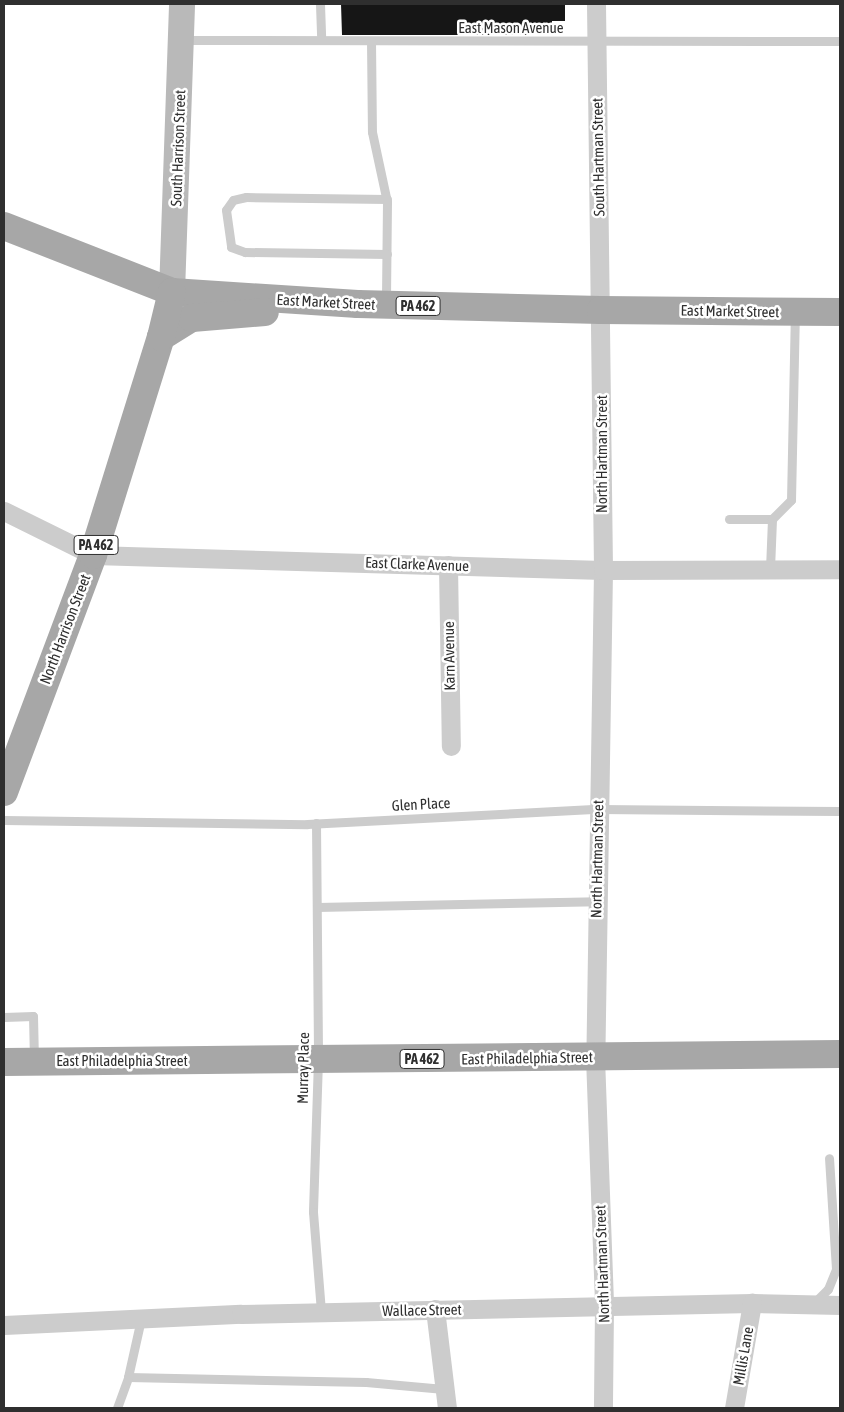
<!DOCTYPE html>
<style>
body{margin:0}
#map{position:relative;width:844px;height:1412px;overflow:hidden;background:#fff;font-family:"Asap Condensed",sans-serif}
div>[style]{position:absolute}
[style*='--x']{left:calc(var(--x)*1px);top:calc(var(--y)*1px);width:calc(var(--w)*1px);rotate:calc(var(--a)*1deg)}
.building>*{inset:0;background:#161616}
.service>*{height:9px;margin:-4.5px;padding:0 4.5px;transform-origin:4.5px;border-radius:4.5px;background:#ccc}
.minor>*{height:19px;margin:-9.5px;padding:0 9.5px;transform-origin:9.5px;border-radius:9.5px;background:#ccc}
.secondary>*{height:26px;margin:-13px;padding:0 13px;transform-origin:13px;border-radius:13px;background:#b9b9b9}
.primary>*{height:28px;margin:-14px;padding:0 14px;transform-origin:14px;border-radius:14px;background:#a7a7a7}
span{translate:-50% -50%;white-space:nowrap;text-align:center;line-height:1.15;-webkit-text-stroke:5px #fff;paint-order:stroke}
.shield-label span{padding:1px 4px;background:#fff;border:1px solid;border-radius:4px;-webkit-text-stroke-width:0}
.shield-label{font-size:14px;color:#2f2f2f;font-weight:700}
.street-label{font-size:15px;color:#2f2f2f}
.frame{position:absolute;inset:0;border:5px solid #2f2f2f;pointer-events:none}
</style>
<div id="map">
<div class="building">
<i style="clip-path:polygon(341px 4px,565px 4px,565px 21px,552px 21px,552px 29px,530px 29px,530px 35px,342px 35px)"></i>
</div>
<div class="service">
<i style="--x:320;--y:4;--w:36;--a:88"></i>
<i style="--x:183;--y:40;--w:657;--a:0.09"></i>
<i style="--x:371;--y:41;--w:91;--a:89.4"></i>
<i style="--x:372;--y:132;--w:72;--a:77.9"></i>
<i style="--x:387;--y:202;--w:99;--a:90.6"></i>
<i style="--x:387;--y:199;--w:141;--a:-179.2"></i>
<i style="--x:246;--y:197;--w:13;--a:167"></i>
<i style="--x:233;--y:200;--w:12;--a:125"></i>
<i style="--x:226;--y:210;--w:37;--a:82"></i>
<i style="--x:231;--y:247;--w:15;--a:20"></i>
<i style="--x:245;--y:252;--w:142;--a:0.8"></i>
<i style="--x:729;--y:519;--w:43;--a:0"></i>
<i style="--x:770;--y:569;--w:50;--a:-87.7"></i>
<i style="--x:772;--y:519;--w:27;--a:-45"></i>
<i style="--x:791;--y:500;--w:185;--a:-88.8"></i>
<i style="--x:4;--y:820;--w:303;--a:0.8"></i>
<i style="--x:307;--y:824;--w:291;--a:-3"></i>
<i style="--x:598;--y:809;--w:242;--a:0.5"></i>
<i style="--x:316;--y:823;--w:237;--a:89.5"></i>
<i style="--x:318;--y:1060;--w:152;--a:91.9"></i>
<i style="--x:313;--y:1212;--w:100;--a:85.4"></i>
<i style="--x:317;--y:907;--w:280;--a:-1.2"></i>
<i style="--x:4;--y:1017;--w:29;--a:-2"></i>
<i style="--x:33;--y:1016;--w:43;--a:88.7"></i>
<i style="--x:815;--y:1302;--w:18;--a:-45"></i>
<i style="--x:828;--y:1289;--w:22;--a:-68"></i>
<i style="--x:836;--y:1269;--w:111;--a:-93.6"></i>
<i style="--x:128;--y:1377;--w:238;--a:1.2"></i>
<i style="--x:366;--y:1382;--w:78;--a:5.1"></i>
<i style="--x:117;--y:1408;--w:33;--a:-70"></i>
<i style="--x:128;--y:1377;--w:59;--a:-77.4"></i>
</div>
<div class="minor">
<i style="--x:596;--y:4;--w:566;--a:89.29"></i>
<i style="--x:603;--y:570;--w:487;--a:90.9"></i>
<i style="--x:595;--y:1057;--w:250;--a:87.9"></i>
<i style="--x:604;--y:1307;--w:101;--a:90.6"></i>
<i style="--x:4;--y:511;--w:99;--a:26.3"></i>
<i style="--x:93;--y:555;--w:510;--a:1.68"></i>
<i style="--x:603;--y:570;--w:237;--a:-0.2"></i>
<i style="--x:448;--y:565;--w:181;--a:89.1"></i>
<i style="--x:435;--y:1309;--w:100;--a:83.1"></i>
<i style="--x:4;--y:1325;--w:237;--a:-2.7"></i>
<i style="--x:241;--y:1314;--w:511;--a:-1.23"></i>
<i style="--x:752;--y:1303;--w:88;--a:1.3"></i>
<i style="--x:734;--y:1408;--w:107;--a:-80.3"></i>
</div>
<div class="secondary">
<i style="--x:172;--y:292;--w:288;--a:-88"></i>
</div>
<div class="primary">
<i style="--x:4;--y:226;--w:180;--a:21.4"></i>
<i style="--x:172;--y:292;--w:186;--a:3.7"></i>
<i style="--x:358;--y:304;--w:243;--a:1.4"></i>
<i style="--x:601;--y:310;--w:239;--a:0.5"></i>
<i style="--x:161;--y:337;--w:36;--a:-32"></i>
<i style="--x:192;--y:318;--w:73;--a:-4.7"></i>
<i style="--x:4;--y:792;--w:253;--a:-69.4"></i>
<i style="--x:93;--y:555;--w:228;--a:-72.7"></i>
<i style="--x:161;--y:337;--w:46;--a:-76.3"></i>
<i style="--x:4;--y:1062;--w:836;--a:-0.55"></i>
</div>
<div class="shield-label">
<span style="left:418px;top:306px">PA 462</span>
<span style="left:96px;top:545px">PA 462</span>
<span style="left:422px;top:1059px">PA 462</span>
</div>
<div class="street-label">
<span style="left:511px;top:28px">East Mason Avenue</span>
<span style="left:178px;top:148px;rotate:-88deg">South Harrison Street</span>
<span style="left:598px;top:157px;rotate:-91deg">South Hartman Street</span>
<span style="left:326px;top:302px;rotate:3deg">East Market Street</span>
<span style="left:730px;top:311px;rotate:1deg">East Market Street</span>
<span style="left:602px;top:454px;rotate:-90deg">North Hartman Street</span>
<span style="left:417px;top:564px;rotate:2deg">East Clarke Avenue</span>
<span style="left:65px;top:629px;rotate:-69deg">North Harrison Street</span>
<span style="left:449px;top:656px;rotate:-91deg">Karn Avenue</span>
<span style="left:421px;top:804px;rotate:-3deg">Glen Place</span>
<span style="left:597px;top:859px;rotate:-89deg">North Hartman Street</span>
<span style="left:527px;top:1058px;rotate:-1deg">East Philadelphia Street</span>
<span style="left:122px;top:1061px">East Philadelphia Street</span>
<span style="left:303px;top:1068px;rotate:-89deg">Murray Place</span>
<span style="left:602px;top:1264px;rotate:-92deg">North Hartman Street</span>
<span style="left:422px;top:1310px;rotate:-1deg">Wallace Street</span>
<span style="left:743px;top:1356px;rotate:-80deg">Millis Lane</span>
</div>
<div class="frame"></div>
</div>
